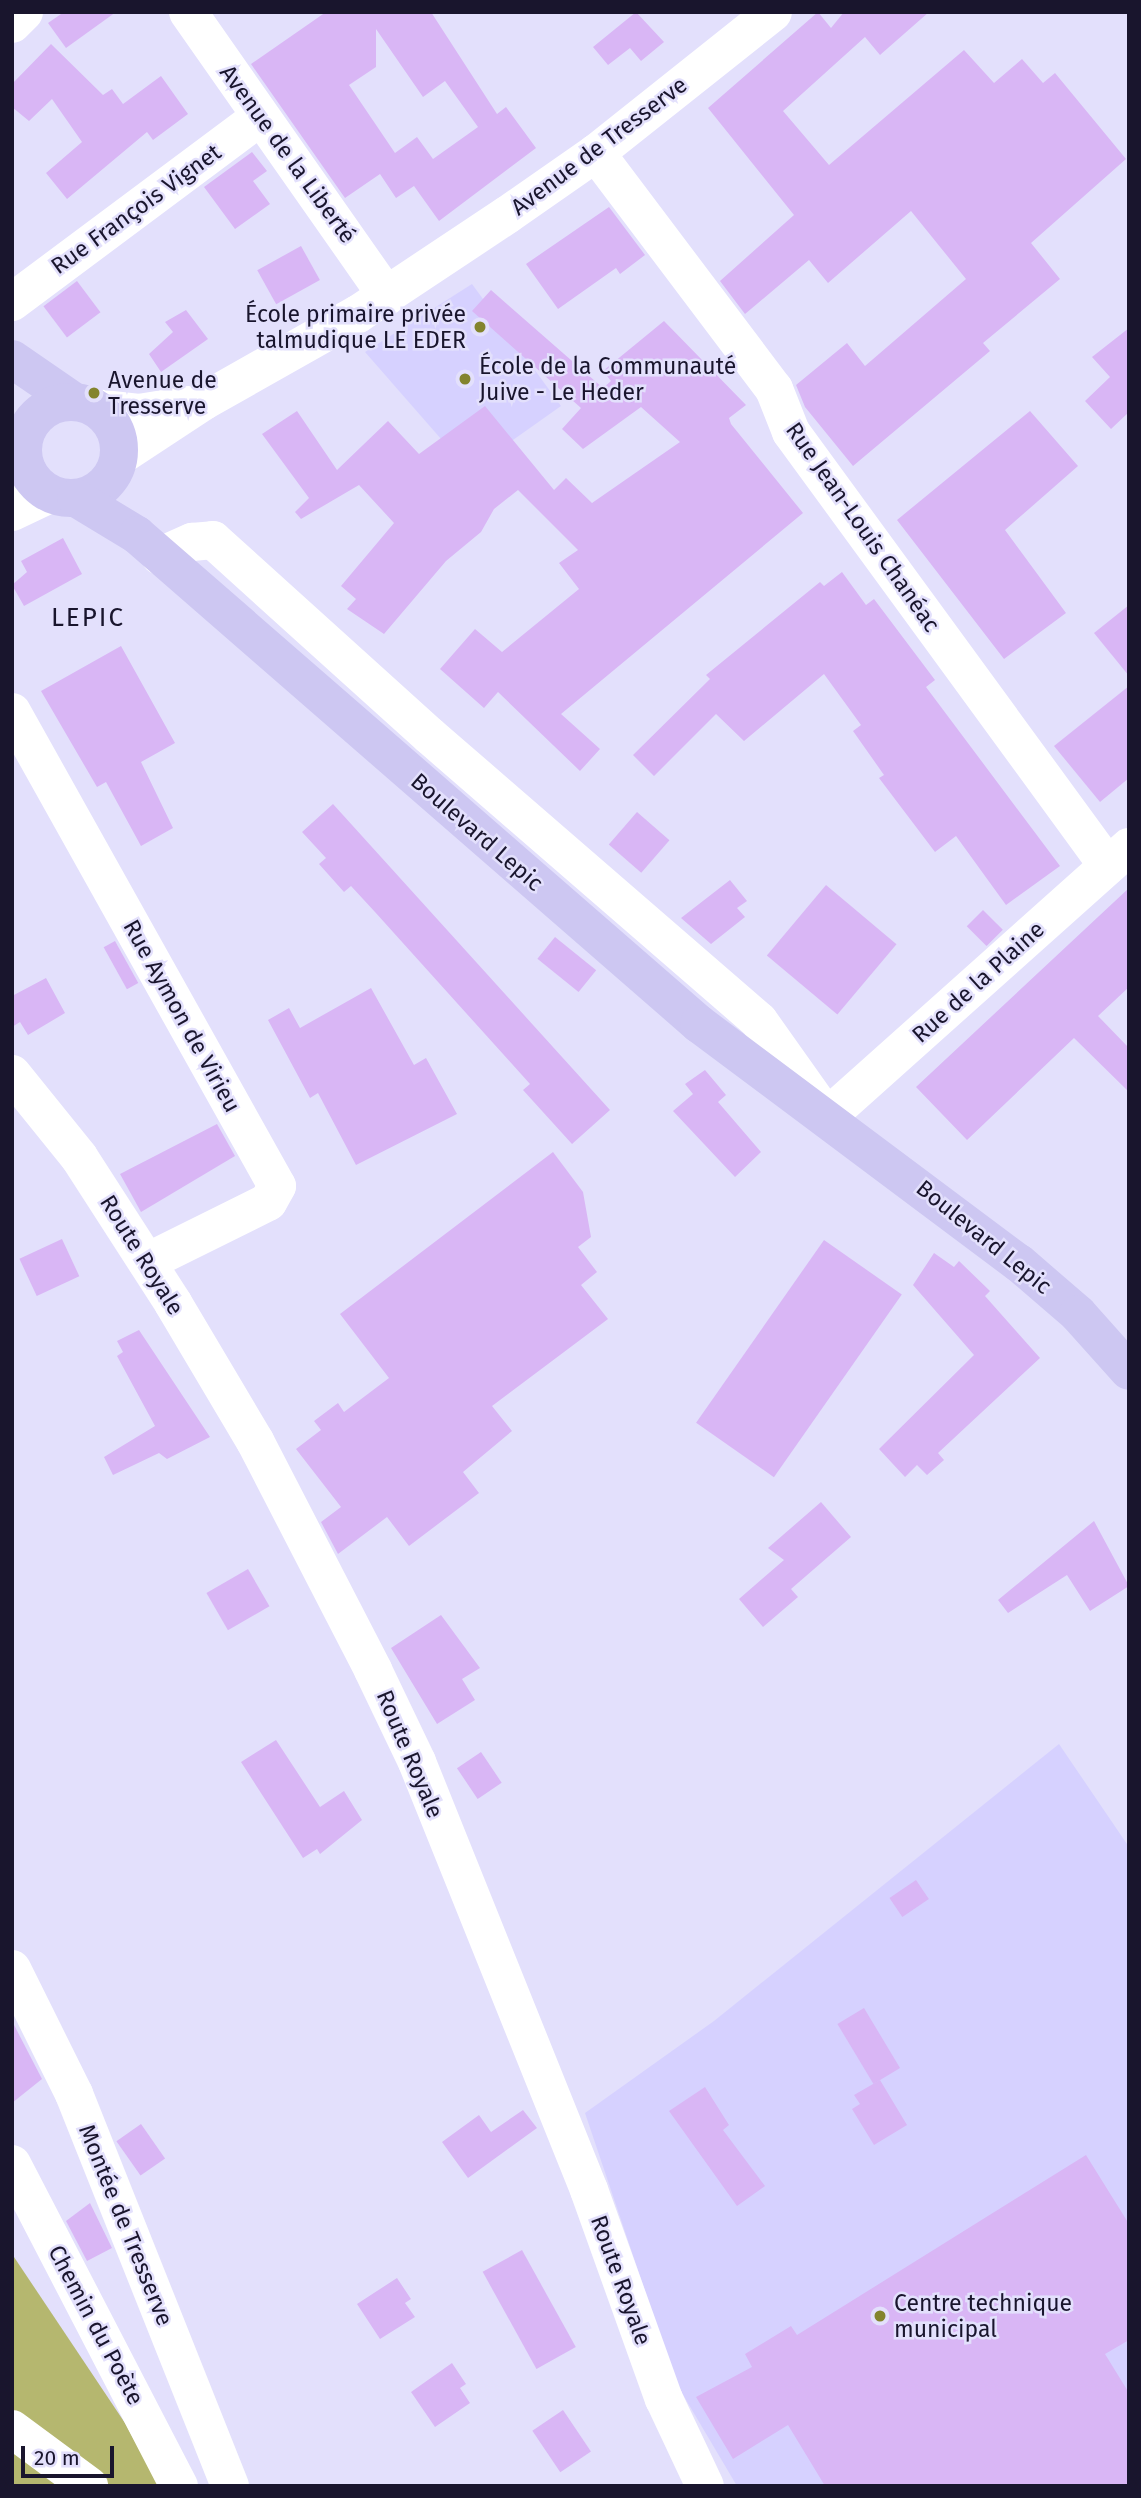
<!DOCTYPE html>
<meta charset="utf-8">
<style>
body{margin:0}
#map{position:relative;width:1141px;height:2498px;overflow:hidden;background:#e3e0fc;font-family:"Fira Sans",sans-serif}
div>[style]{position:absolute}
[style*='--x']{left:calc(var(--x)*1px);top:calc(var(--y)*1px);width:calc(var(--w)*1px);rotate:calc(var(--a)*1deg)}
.built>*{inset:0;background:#d6d1ff}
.green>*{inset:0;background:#b5b76f}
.building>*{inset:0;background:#d9b6f5;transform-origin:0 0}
.minor>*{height:38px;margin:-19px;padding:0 19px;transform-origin:19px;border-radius:19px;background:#fff}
.major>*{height:38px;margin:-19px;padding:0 19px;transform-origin:19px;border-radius:19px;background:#cdc7f2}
.major>.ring{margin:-19px;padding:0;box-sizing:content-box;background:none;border:38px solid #cdc7f2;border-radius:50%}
.dots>*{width:19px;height:19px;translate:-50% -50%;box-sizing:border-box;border:4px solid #e3e0fc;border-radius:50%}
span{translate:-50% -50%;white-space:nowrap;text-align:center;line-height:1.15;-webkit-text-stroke:5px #e3e0fc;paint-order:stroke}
.street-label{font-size:23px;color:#19152d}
.poi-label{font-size:23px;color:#19152d}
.right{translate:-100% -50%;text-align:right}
.left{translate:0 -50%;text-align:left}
.quarter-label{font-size:26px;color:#19152d;letter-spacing:2px}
.frame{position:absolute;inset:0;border:14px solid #19152d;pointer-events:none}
.scale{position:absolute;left:21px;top:2446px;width:93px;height:32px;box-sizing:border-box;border:4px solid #19152d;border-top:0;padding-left:9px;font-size:21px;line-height:24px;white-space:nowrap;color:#19152d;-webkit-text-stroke:5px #e3e0fc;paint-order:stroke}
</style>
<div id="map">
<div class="built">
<i style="clip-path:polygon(472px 284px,561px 406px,469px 471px,365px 352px)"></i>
<i style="clip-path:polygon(1059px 1744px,1129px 1847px,1129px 2486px,737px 2486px,676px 2383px,585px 2113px,714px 2021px)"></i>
</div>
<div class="green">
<i style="clip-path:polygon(12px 2254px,125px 2423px,159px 2486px,12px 2486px)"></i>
</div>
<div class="building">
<i style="clip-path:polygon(64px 12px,116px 12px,66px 48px,48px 23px)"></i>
<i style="clip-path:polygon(evenodd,326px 12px,431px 12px,497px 114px,506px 107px,536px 148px,439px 221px,414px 186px,396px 198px,380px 174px,345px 198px,251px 64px,326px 12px,376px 29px,423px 97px,445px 81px,478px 127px,433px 159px,417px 137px,395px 153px,349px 85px,376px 67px,376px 29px)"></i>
<i style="clip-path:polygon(636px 12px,664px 42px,641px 61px,630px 48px,608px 65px,593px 47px)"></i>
<i style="clip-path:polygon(818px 12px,831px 28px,844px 12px,929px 12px,880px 55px,865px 37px,783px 111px,829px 165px,964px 50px,994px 83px,1022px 59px,1043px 83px,1055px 73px,1126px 159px,1031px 243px,1060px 279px,983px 343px,990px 351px,853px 466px,805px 407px,796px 385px,847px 343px,865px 366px,966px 279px,911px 211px,828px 283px,809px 260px,745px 314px,720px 281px,794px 215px,708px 108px)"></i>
<i style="clip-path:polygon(51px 44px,103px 95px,112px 89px,123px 104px,161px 76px,188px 114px,153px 140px,147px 132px,67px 199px,46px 173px,82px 142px,52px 99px,29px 121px,12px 107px,12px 84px)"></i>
<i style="clip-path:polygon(252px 152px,267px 171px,253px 181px,270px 204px,235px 229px,204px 187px)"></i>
<i style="clip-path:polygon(609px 207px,645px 255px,620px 274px,616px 268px,558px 309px,526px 264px)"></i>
<i style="left:301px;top:246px;width:39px;height:50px;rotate:61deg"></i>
<i style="left:77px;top:281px;width:39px;height:42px;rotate:53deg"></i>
<i style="clip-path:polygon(491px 290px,603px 388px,611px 381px,603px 371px,664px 321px,746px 405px,729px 418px,731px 424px,803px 513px,561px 714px,600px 749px,580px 771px,498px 692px,484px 708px,440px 669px,475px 629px,502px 652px,579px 589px,559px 563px,578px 550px,518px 490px,494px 509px,481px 532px,446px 561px,384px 634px,347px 609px,356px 599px,341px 586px,394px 523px,359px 485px,301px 519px,295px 512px,309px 498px,262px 434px,297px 411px,337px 470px,388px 421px,419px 454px,485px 406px,554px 490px,566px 478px,592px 503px,680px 442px,641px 407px,583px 449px,562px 429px,581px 408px,472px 311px)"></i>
<i style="clip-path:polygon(186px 310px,208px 339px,161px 372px,149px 354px,173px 332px,165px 322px)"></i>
<i style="clip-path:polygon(1129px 328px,1129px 412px,1111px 429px,1085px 401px,1110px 377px,1092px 357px)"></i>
<i style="clip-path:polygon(1030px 411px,1078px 466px,1005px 530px,1066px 613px,1004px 659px,897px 520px)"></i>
<i style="clip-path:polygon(63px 538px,82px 574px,24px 606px,12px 585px,27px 572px,21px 561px)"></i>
<i style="clip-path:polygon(842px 572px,866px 605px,874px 599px,935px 680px,926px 687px,1060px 866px,1006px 905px,956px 836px,935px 852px,879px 778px,884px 775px,853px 731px,861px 725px,824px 674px,744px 741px,716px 714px,654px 776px,633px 755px,710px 679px,706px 675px,820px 582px,824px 586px)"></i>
<i style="clip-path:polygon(1129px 605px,1129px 676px,1094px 633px)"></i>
<i style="clip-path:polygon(121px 646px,175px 743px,141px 762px,173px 828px,141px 846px,106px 782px,97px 787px,41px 691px)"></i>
<i style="clip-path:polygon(1129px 686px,1129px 778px,1100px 802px,1054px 746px)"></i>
<i style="clip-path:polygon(333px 804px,610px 1110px,572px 1144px,523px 1090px,530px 1084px,375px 912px,351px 886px,344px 892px,319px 864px,326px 858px,302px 832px)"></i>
<i style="left:637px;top:812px;width:43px;height:43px;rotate:41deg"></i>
<i style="clip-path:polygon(730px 880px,747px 901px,737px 908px,745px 917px,711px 944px,681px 918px)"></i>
<i style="left:826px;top:885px;width:92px;height:92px;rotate:40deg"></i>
<i style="clip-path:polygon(1129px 888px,1129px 987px,1098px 1016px,1129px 1048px,1129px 1092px,1074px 1038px,967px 1140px,916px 1087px)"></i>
<i style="left:983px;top:910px;width:28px;height:23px;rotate:45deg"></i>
<i style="left:555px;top:937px;width:53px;height:28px;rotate:39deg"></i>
<i style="left:115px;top:941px;width:48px;height:13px;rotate:61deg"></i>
<i style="clip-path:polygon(46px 978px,65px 1013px,28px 1035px,20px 1022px,12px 1027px,12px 996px)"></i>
<i style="clip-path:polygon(371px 988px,414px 1065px,426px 1058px,457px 1114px,356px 1165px,318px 1093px,310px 1098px,268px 1020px,289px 1008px,300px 1028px)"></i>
<i style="clip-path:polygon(705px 1070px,726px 1095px,718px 1102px,761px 1152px,735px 1177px,673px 1111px,693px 1094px,685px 1084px)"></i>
<i style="clip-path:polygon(217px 1124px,235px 1156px,141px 1212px,120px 1174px)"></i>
<i style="clip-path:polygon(553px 1152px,583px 1192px,591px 1237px,578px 1247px,597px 1272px,581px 1285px,608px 1319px,492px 1406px,512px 1431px,463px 1472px,479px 1493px,409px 1546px,387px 1517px,338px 1554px,321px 1522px,341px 1507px,296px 1449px,321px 1430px,314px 1421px,338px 1403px,344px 1412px,389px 1378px,340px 1314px)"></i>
<i style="left:62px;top:1239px;width:41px;height:47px;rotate:65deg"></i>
<i style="left:824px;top:1240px;width:95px;height:223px;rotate:35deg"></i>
<i style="clip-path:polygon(934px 1253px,954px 1267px,959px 1261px,990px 1291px,985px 1296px,1040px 1358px,938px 1453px,944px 1460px,927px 1475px,917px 1465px,905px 1477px,879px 1449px,974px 1355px,913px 1285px)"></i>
<i style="clip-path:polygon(139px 1330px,210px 1437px,167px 1459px,159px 1453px,113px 1475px,104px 1457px,155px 1426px,117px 1356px,123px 1352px,117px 1341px)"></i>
<i style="clip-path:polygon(821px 1502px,851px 1537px,791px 1589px,798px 1597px,763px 1627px,739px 1599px,784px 1560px,768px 1548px)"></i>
<i style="clip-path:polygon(1094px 1521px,1129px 1586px,1090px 1611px,1067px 1575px,1008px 1613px,998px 1600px)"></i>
<i style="left:248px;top:1569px;width:43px;height:48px;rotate:60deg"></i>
<i style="clip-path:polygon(441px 1615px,480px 1668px,462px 1679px,475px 1700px,437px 1724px,391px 1648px)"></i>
<i style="clip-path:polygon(276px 1740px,320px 1807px,344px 1791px,362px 1820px,320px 1854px,317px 1849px,303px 1858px,241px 1762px)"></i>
<i style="left:481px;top:1752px;width:37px;height:29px;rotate:56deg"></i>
<i style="left:916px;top:1880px;width:23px;height:32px;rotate:56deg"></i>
<i style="left:864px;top:2008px;width:70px;height:31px;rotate:59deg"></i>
<i style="clip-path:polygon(12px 2021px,42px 2079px,12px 2103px)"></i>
<i style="clip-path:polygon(880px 2080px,907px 2125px,874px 2145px,852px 2109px,860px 2104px,854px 2095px)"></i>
<i style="clip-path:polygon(705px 2087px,729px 2125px,723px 2130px,765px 2186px,737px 2206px,669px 2111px)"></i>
<i style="clip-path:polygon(523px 2110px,537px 2128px,468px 2178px,442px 2142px,479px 2115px,491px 2132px)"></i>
<i style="left:141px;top:2124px;width:42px;height:30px;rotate:55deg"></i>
<i style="clip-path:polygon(1086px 2155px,1129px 2224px,1129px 2340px,1105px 2354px,1129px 2393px,1129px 2486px,825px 2486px,788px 2425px,733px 2459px,696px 2397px,752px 2367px,745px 2354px,791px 2326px,797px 2335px)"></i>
<i style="clip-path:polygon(90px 2203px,112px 2248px,87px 2261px,66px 2221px)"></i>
<i style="left:522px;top:2250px;width:111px;height:45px;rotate:61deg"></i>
<i style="clip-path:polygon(397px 2278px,411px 2299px,405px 2303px,415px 2317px,380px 2339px,357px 2304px)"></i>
<i style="clip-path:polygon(452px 2363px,466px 2384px,460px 2388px,470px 2403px,435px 2427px,411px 2392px)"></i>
<i style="left:563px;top:2410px;width:50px;height:37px;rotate:56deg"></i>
</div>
<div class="minor">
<i style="--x:188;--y:12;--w:347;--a:55"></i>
<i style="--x:12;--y:24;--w:17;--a:-45"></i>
<i style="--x:596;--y:153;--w:296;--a:53"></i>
<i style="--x:774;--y:389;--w:46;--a:68.4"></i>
<i style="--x:791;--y:432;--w:537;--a:53.86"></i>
<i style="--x:12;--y:302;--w:309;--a:-36.7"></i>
<i style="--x:96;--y:408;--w:43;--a:6.6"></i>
<i style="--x:139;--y:413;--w:50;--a:-9.3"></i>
<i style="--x:119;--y:457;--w:102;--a:-33.4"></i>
<i style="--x:204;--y:401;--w:177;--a:-29.5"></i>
<i style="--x:358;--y:314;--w:179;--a:-33.6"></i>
<i style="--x:507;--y:215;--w:108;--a:-34.9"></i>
<i style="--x:596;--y:153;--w:226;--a:-38.5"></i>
<i style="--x:12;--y:491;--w:30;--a:-67"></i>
<i style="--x:12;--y:512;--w:42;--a:-25.3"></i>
<i style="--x:160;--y:556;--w:35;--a:-24"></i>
<i style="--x:192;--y:542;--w:21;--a:-5"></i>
<i style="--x:213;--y:540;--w:292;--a:42.1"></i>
<i style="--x:430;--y:736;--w:435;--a:40.9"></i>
<i style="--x:759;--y:1021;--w:118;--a:54.7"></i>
<i style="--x:827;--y:1117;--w:405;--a:-41.8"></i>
<i style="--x:12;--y:712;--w:543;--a:60.79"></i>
<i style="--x:277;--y:1186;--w:18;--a:119"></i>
<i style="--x:268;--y:1202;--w:135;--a:153.6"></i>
<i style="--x:12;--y:1074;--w:107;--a:51.1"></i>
<i style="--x:79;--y:1157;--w:174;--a:57.2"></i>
<i style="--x:173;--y:1303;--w:161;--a:59.3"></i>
<i style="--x:255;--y:1441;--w:258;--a:62.7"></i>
<i style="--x:373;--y:1670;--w:102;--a:64.4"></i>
<i style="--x:417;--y:1762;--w:461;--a:68.1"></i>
<i style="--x:589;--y:2190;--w:222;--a:70.3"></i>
<i style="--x:664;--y:2399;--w:96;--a:64.8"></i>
<i style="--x:12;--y:1969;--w:140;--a:63.6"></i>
<i style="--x:74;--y:2094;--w:422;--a:68.3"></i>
<i style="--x:12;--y:2164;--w:363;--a:62.6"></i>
<i style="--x:12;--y:2429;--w:96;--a:36.5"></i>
</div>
<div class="major">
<i style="--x:12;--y:359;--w:74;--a:34.5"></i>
<i class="ring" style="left:23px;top:402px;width:58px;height:58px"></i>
<i style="--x:76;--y:498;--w:71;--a:31.2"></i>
<i style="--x:137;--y:535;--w:745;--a:41.03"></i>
<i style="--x:699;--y:1024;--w:399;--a:36.8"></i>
<i style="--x:1019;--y:1263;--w:78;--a:40.8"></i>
<i style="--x:1078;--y:1314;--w:76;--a:48.2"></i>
</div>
<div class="dots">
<i style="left:480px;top:327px;background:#83842d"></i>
<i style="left:465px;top:379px;background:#83842d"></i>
<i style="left:94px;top:393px;background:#83842d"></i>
<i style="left:880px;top:2316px;background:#83842d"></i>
</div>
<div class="street-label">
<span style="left:599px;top:146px;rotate:-37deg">Avenue de Tresserve</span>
<span style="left:288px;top:154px;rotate:54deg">Avenue de la Liberté</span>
<span style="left:136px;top:209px;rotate:-36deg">Rue François Vignet</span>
<span style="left:863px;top:527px;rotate:55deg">Rue Jean-Louis Chanéac</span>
<span style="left:477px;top:832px;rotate:41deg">Boulevard Lepic</span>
<span style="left:978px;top:982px;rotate:-42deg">Rue de la Plaine</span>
<span style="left:182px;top:1016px;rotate:61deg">Rue Aymon de Virieu</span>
<span style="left:984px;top:1237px;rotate:39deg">Boulevard Lepic</span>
<span style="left:142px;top:1255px;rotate:58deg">Route Royale</span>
<span style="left:410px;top:1754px;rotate:67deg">Route Royale</span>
<span style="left:126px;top:2225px;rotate:68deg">Montée de Tresserve</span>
<span style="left:621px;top:2280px;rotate:70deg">Route Royale</span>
<span style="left:96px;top:2325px;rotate:62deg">Chemin du Poète</span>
</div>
<div class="poi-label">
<span class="right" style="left:466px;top:327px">École primaire privée<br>talmudique LE EDER</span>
<span class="left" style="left:479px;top:379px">École de la Communauté<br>Juive - Le Heder</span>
<span class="left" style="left:108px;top:393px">Avenue de<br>Tresserve</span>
<span class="left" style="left:894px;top:2316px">Centre technique<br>municipal</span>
</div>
<div class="quarter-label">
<span style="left:88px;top:618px">LEPIC</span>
</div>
<div class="frame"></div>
<div class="scale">20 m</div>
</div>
